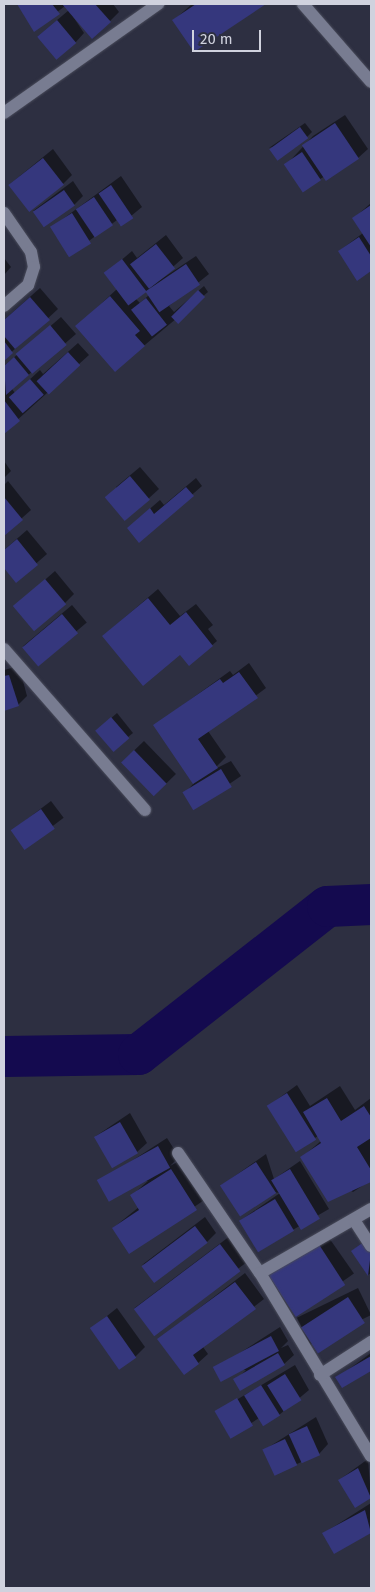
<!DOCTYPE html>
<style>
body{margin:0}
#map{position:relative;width:375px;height:1592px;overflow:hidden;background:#2d2f41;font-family:"Fira Sans",sans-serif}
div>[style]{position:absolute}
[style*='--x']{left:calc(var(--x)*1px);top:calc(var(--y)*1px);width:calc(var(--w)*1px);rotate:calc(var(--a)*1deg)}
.shadow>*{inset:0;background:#0007;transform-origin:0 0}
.river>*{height:41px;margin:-20.5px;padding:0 20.5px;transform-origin:20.5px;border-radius:20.5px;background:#140a4f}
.building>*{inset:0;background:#35377d;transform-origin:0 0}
.roads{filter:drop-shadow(0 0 1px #494b5a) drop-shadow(0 0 1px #494b5a)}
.minor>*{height:12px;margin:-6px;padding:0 6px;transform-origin:6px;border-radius:6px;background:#787c91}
span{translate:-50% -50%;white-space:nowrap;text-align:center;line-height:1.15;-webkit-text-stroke:4.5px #2d2f41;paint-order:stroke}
.frame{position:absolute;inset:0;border:5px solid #d0d2de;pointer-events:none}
.scale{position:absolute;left:192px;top:30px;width:69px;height:22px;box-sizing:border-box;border:2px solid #d0d2de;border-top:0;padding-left:6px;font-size:15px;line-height:18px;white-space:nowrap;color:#d0d2de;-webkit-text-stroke:4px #2d2f41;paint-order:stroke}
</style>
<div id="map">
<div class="shadow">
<i style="clip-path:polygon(18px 4px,113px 4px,119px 12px,110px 21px,70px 12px,84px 33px,75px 43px,37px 37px,69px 10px,65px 6px,34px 30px)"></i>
<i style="clip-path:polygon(192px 4px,264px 4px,194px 50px,174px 20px)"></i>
<i style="clip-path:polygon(345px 115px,368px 149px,358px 158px,320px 179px,286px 165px,313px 136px)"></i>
<i style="clip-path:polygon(305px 123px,312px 132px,307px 137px,269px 148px)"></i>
<i style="clip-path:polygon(53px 149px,72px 175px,63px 184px,10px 184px)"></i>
<i style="clip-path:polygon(121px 176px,142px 207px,120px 225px,117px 220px,70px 255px,52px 227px)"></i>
<i style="clip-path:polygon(73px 181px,83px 196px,74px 205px,33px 211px)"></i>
<i style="clip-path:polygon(371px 203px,371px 270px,357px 279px,339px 251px,363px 233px,354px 218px)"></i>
<i style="clip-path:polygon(evenodd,166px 235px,183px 258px,151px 286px,196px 256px,209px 274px,169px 306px,174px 312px,204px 286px,208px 292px,115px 370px,77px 326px,117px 289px,105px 274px,132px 251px,137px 258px,166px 235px,151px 288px,149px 295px,140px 303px,136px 299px,151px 288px)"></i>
<i style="clip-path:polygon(4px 258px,11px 267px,4px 275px)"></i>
<i style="clip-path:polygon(40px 288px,58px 309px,4px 359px,4px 320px)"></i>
<i style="clip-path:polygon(61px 317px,76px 334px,12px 389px,15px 393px,40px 370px,43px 374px,78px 343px,89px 355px,4px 432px,4px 366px)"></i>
<i style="clip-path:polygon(4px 461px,11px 471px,4px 478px)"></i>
<i style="clip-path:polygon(140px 467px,159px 489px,126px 519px,116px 487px)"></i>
<i style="clip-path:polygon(196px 478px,202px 486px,139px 541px,138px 519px,160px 500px,164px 505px)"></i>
<i style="clip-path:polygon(8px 481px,31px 510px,4px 534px,4px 485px)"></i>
<i style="clip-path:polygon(27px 530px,47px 554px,16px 581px,4px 566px,4px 550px)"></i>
<i style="clip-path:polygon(55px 571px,74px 594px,65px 603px,15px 606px)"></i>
<i style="clip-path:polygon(158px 589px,180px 616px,196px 604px,213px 625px,208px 629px,217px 641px,189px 665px,180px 653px,103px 636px)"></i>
<i style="left:72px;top:605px;width:23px;height:64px;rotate:50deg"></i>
<i style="clip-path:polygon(249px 663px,266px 688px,208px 731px,226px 757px,213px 770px,231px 761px,241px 776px,194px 808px,185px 793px,194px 783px,155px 725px,230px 671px,233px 675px)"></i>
<i style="clip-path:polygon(19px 666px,27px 696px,18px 705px,4px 709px,4px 670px)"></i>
<i style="clip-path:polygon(117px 713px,133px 733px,128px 737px,102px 726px)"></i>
<i style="left:144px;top:741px;width:46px;height:30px;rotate:46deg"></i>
<i style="left:51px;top:801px;width:21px;height:48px;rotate:53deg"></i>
<i style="clip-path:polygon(297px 1085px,310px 1106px,340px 1086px,355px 1110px,371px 1098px,371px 1180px,353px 1192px,302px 1157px,321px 1141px,318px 1136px,296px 1150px,268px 1106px)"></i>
<i style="clip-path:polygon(130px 1113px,147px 1143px,137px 1152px,96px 1136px)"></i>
<i style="clip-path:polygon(167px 1138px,179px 1157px,170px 1166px,181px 1160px,210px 1196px,129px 1252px,113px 1228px,139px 1207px,131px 1196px,148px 1181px,99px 1182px)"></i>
<i style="clip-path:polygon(266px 1154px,274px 1179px,300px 1161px,329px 1209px,258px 1250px,241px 1220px,280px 1193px,222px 1185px)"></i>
<i style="clip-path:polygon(205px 1217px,216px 1233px,207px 1242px,142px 1265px)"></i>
<i style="left:327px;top:1235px;width:47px;height:69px;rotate:55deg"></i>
<i style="left:230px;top:1236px;width:31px;height:120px;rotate:53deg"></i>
<i style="clip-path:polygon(370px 1237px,371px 1273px,368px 1275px,352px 1251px)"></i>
<i style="clip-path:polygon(245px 1273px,264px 1299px,203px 1347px,208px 1354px,198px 1363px,159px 1339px)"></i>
<i style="left:358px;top:1288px;width:30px;height:68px;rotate:64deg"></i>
<i style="clip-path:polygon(117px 1308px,145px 1347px,135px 1357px,92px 1328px)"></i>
<i style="clip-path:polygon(280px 1327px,288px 1341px,281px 1348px,288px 1345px,294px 1355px,284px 1364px,235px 1381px,246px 1370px,215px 1369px)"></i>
<i style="clip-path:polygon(371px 1353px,371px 1369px,342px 1387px,337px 1378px)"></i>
<i style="clip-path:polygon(295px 1365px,309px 1390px,279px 1415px,259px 1418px,230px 1437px,216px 1412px)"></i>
<i style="clip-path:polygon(316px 1417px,328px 1444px,319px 1454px,297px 1464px,264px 1450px)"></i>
<i style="clip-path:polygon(368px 1459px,371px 1497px,355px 1506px,339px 1480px)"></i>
<i style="clip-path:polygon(371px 1503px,371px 1532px,334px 1552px,324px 1533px)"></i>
</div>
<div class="river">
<i style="--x:4;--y:1056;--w:134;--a:-0.9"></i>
<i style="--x:138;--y:1054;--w:240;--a:-38.1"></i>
<i style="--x:327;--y:906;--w:44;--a:-2.6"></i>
</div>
<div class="building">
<i style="clip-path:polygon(17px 4px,52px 4px,60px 14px,34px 32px)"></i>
<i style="clip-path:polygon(62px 4px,95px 4px,111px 22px,92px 39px)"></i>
<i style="clip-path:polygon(196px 4px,266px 4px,194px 52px,172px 20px)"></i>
<i style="left:57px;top:20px;width:30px;height:26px;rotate:50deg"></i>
<i style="left:335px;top:123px;width:43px;height:40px;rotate:56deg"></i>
<i style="left:300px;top:127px;width:14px;height:38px;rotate:54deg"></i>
<i style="left:302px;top:152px;width:34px;height:22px;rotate:56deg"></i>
<i style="left:43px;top:158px;width:34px;height:44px;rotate:52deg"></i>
<i style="left:111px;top:185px;width:40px;height:15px;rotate:56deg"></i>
<i style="left:64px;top:190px;width:19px;height:38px;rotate:55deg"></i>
<i style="left:94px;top:197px;width:34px;height:22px;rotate:56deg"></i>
<i style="clip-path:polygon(371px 205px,371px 247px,352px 218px)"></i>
<i style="left:72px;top:213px;width:36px;height:26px;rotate:58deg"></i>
<i style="clip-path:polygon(359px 237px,371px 256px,371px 271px,357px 281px,338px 251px)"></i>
<i style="left:156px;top:244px;width:31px;height:33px;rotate:52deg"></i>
<i style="left:122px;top:259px;width:41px;height:23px;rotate:53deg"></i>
<i style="left:186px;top:264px;width:25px;height:49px;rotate:56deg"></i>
<i style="left:198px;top:290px;width:10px;height:38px;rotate:45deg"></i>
<i style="clip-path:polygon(110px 296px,140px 331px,135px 335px,145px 346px,115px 372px,75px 326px)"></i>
<i style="clip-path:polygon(30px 297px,50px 320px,15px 349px,4px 336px,4px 320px)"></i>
<i style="left:146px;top:298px;width:34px;height:19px;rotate:52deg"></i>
<i style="left:50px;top:325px;width:26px;height:45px;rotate:50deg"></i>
<i style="clip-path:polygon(4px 341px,13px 353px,4px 361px)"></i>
<i style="left:68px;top:352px;width:18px;height:43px;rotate:47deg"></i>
<i style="clip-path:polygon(14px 357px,29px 375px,6px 395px,4px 366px)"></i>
<i style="left:30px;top:379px;width:21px;height:28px;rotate:49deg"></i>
<i style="clip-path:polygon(4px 400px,20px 421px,4px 434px)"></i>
<i style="left:130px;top:476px;width:31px;height:33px;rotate:50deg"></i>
<i style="clip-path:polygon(186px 487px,194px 496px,139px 543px,127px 528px,150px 508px,154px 514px)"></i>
<i style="clip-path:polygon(4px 497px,23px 520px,4px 536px)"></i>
<i style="clip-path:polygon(17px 539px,38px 565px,16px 583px,4px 568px,4px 550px)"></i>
<i style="left:45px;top:579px;width:33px;height:42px;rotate:50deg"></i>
<i style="clip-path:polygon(148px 598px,170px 625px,186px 612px,213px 646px,189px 666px,180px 655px,143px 686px,102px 636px)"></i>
<i style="left:62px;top:614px;width:25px;height:52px;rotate:50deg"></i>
<i style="clip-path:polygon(239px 672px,258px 698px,198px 739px,218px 768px,193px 784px,153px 725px,220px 679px,223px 683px)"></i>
<i style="clip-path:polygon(9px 675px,19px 706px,4px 711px,4px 676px)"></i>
<i style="left:111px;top:717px;width:28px;height:21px;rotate:49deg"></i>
<i style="left:134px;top:750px;width:47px;height:18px;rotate:46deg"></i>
<i style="left:221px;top:769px;width:21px;height:45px;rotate:59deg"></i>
<i style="left:41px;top:809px;width:24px;height:37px;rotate:55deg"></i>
<i style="left:287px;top:1093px;width:55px;height:24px;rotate:58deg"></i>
<i style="clip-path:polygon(327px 1098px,341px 1121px,364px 1106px,371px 1117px,371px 1138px,357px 1147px,371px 1170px,371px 1182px,328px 1202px,300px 1157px,321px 1143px,303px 1112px)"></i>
<i style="left:120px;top:1122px;width:36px;height:30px;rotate:60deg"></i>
<i style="left:158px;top:1146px;width:25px;height:70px;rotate:61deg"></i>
<i style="left:256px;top:1162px;width:37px;height:43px;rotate:57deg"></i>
<i style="clip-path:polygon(171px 1169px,197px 1210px,129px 1254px,112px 1228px,139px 1210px,130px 1195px)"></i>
<i style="left:290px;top:1169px;width:58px;height:22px;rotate:59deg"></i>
<i style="left:275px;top:1199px;width:37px;height:42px;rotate:59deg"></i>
<i style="left:195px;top:1226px;width:21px;height:67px;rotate:53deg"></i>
<i style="clip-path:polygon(365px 1241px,371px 1252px,368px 1276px,351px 1251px)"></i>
<i style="left:318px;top:1243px;width:50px;height:59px;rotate:57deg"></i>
<i style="left:220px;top:1244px;width:34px;height:108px;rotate:53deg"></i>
<i style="clip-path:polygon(235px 1282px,256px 1309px,193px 1355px,199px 1364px,184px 1375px,157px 1339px)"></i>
<i style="left:348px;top:1297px;width:31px;height:56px;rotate:57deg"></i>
<i style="left:107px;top:1316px;width:51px;height:21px;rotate:55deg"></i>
<i style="left:271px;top:1336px;width:17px;height:66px;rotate:62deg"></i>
<i style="left:278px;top:1353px;width:14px;height:52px;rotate:60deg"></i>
<i style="clip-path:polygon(371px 1356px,371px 1371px,342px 1388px,335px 1377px)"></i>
<i style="left:285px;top:1374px;width:31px;height:21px;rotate:58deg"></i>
<i style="left:261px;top:1385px;width:36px;height:20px;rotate:58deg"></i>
<i style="left:237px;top:1398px;width:32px;height:26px;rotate:60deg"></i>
<i style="left:307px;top:1426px;width:32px;height:20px;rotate:66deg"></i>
<i style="left:285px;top:1439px;width:29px;height:25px;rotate:65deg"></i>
<i style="clip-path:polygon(358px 1468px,371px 1498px,355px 1508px,338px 1480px)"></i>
<i style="clip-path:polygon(365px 1510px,371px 1533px,334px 1554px,322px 1533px)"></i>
</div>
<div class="roads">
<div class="minor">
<i style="--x:303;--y:4;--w:103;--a:48.9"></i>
<i style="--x:4;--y:113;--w:189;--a:-35.3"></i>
<i style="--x:4;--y:213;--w:47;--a:55.3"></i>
<i style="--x:31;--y:252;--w:15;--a:79"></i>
<i style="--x:34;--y:267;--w:19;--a:108"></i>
<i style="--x:28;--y:285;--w:32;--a:139"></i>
<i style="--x:4;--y:649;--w:214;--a:48.8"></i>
<i style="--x:178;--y:1153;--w:145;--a:55.7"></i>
<i style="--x:371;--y:1209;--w:128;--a:150"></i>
<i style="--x:260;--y:1273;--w:214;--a:58.8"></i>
<i style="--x:354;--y:1220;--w:31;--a:57"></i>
<i style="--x:320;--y:1375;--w:61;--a:-32.9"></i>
</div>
</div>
<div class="frame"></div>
<div class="scale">20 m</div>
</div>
